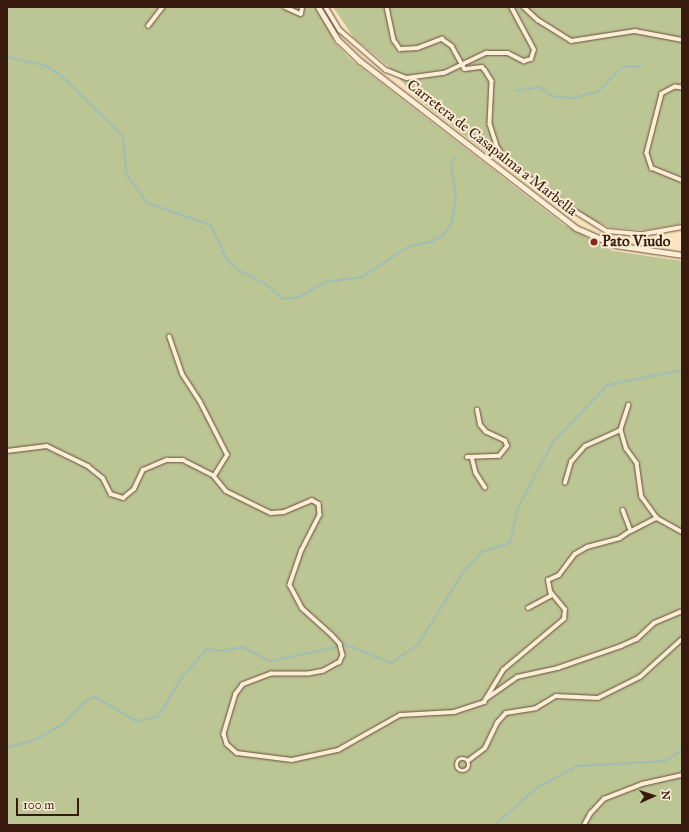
<!DOCTYPE html>
<style>
body{margin:0}
#map{position:relative;width:689px;height:832px;overflow:hidden;background:#fbe4bf;font-family:"IM FELL Great Primer",serif}
div>[style]{position:absolute}
[style*='--x']{left:calc(var(--x)*1px);top:calc(var(--y)*1px);width:calc(var(--w)*1px);rotate:calc(var(--a)*1deg)}
.green>*{inset:0;background:#bcc594}
.stream>*{height:1.5px;margin:-0.75px;padding:0 0.75px;transform-origin:0.75px;border-radius:0.75px;background:#9fbeb5}
.roads{filter:drop-shadow(0 0 1px #684c3a) drop-shadow(0 0 1px #684c3a)}
.minor>*{height:3.5px;margin:-1.75px;padding:0 1.75px;transform-origin:1.75px;border-radius:1.75px;background:#fcedd5}
.minor>.ring{margin:-1.75px;padding:0;box-sizing:content-box;background:none;border:3.5px solid #fcedd5;border-radius:50%}
.secondary>*{height:5px;margin:-2.5px;padding:0 2.5px;transform-origin:2.5px;border-radius:2.5px;background:#fcedd5}
.dots>*{width:11px;height:11px;translate:-50% -50%;box-sizing:border-box;border:2px solid #fcedd5;border-radius:50%}
span{translate:-50% -50%;white-space:nowrap;text-align:center;line-height:1.15;-webkit-text-stroke:4px #fcedd5;paint-order:stroke}
.street-label{font-size:15px;color:#371a0d}
.poi-label{font-size:15px;color:#371a0d;font-weight:700}
.left{translate:0 -50%;text-align:left}
.frame{position:absolute;inset:0;border:8px solid #371a0d;pointer-events:none}
.north{position:absolute;left:633px;top:776px;width:40px;height:40px;-webkit-text-stroke:3px #fcedd5;paint-order:stroke;rotate:87deg;font-size:11px;font-weight:700;line-height:16px;text-align:center;color:#371a0d}
.north::after{content:'';display:block;margin:auto;width:14px;height:18px;background:#371a0d;clip-path:polygon(50% 0,100% 100%,50% 72%,0 100%)}
.scale{position:absolute;left:16px;top:798px;width:63px;height:18px;box-sizing:border-box;border:2px solid #371a0d;border-top:0;padding-left:5px;font-size:12px;line-height:14px;white-space:nowrap;color:#371a0d;-webkit-text-stroke:3px #fcedd5;paint-order:stroke}
</style>
<div id="map">
<div class="green">
<i style="clip-path:polygon(7px 7px,319px 7px,335px 43px,350px 59px,564px 225px,613px 251px,682px 261px,682px 825px,7px 825px)"></i>
<i style="clip-path:polygon(333px 7px,682px 7px,682px 224px,645px 230px,611px 228px,595px 221px,486px 152px,418px 99px,387px 65px,354px 38px)"></i>
</div>
<div class="stream">
<i style="--x:7;--y:57;--w:41;--a:12.7"></i>
<i style="--x:47;--y:66;--w:18;--a:34"></i>
<i style="--x:62;--y:76;--w:86;--a:44.5"></i>
<i style="--x:123;--y:136;--w:39;--a:84"></i>
<i style="--x:127;--y:175;--w:35;--a:53"></i>
<i style="--x:148;--y:203;--w:67;--a:19.2"></i>
<i style="--x:211;--y:225;--w:40;--a:65"></i>
<i style="--x:228;--y:261;--w:18;--a:38"></i>
<i style="--x:242;--y:272;--w:25;--a:26"></i>
<i style="--x:265;--y:283;--w:24;--a:42"></i>
<i style="--x:283;--y:299;--w:16;--a:-7"></i>
<i style="--x:299;--y:297;--w:31;--a:-29"></i>
<i style="--x:326;--y:282;--w:36;--a:-8"></i>
<i style="--x:362;--y:277;--w:55;--a:-33.1"></i>
<i style="--x:408;--y:247;--w:26;--a:-13"></i>
<i style="--x:433;--y:241;--w:13;--a:-32"></i>
<i style="--x:444;--y:234;--w:14;--a:-54"></i>
<i style="--x:452;--y:223;--w:27;--a:-82"></i>
<i style="--x:456;--y:196;--w:30;--a:-99"></i>
<i style="--x:451;--y:166;--w:9;--a:-69"></i>
<i style="--x:516;--y:91;--w:23;--a:-10"></i>
<i style="--x:539;--y:87;--w:17;--a:33"></i>
<i style="--x:553;--y:96;--w:20;--a:6"></i>
<i style="--x:573;--y:98;--w:27;--a:-15"></i>
<i style="--x:599;--y:91;--w:33;--a:-46"></i>
<i style="--x:622;--y:67;--w:19;--a:-3"></i>
<i style="--x:343;--y:643;--w:52;--a:22.6"></i>
<i style="--x:391;--y:663;--w:32;--a:-34"></i>
<i style="--x:418;--y:645;--w:84;--a:-58.2"></i>
<i style="--x:462;--y:574;--w:30;--a:-48"></i>
<i style="--x:482;--y:552;--w:29;--a:-18"></i>
<i style="--x:510;--y:543;--w:36;--a:-77"></i>
<i style="--x:518;--y:508;--w:75;--a:-62.1"></i>
<i style="--x:553;--y:442;--w:79;--a:-46"></i>
<i style="--x:608;--y:385;--w:76;--a:-11.5"></i>
<i style="--x:7;--y:748;--w:34;--a:-17"></i>
<i style="--x:39;--y:738;--w:28;--a:-30"></i>
<i style="--x:63;--y:724;--w:33;--a:-45"></i>
<i style="--x:86;--y:701;--w:11;--a:-22"></i>
<i style="--x:96;--y:697;--w:47;--a:31"></i>
<i style="--x:136;--y:721;--w:22;--a:-10"></i>
<i style="--x:158;--y:717;--w:48;--a:-58.6"></i>
<i style="--x:183;--y:676;--w:36;--a:-48"></i>
<i style="--x:207;--y:649;--w:14;--a:8"></i>
<i style="--x:221;--y:651;--w:22;--a:-10"></i>
<i style="--x:243;--y:647;--w:31;--a:27"></i>
<i style="--x:271;--y:661;--w:67;--a:-12"></i>
<i style="--x:495;--y:825;--w:56;--a:-41.4"></i>
<i style="--x:537;--y:788;--w:46;--a:-28.8"></i>
<i style="--x:577;--y:766;--w:89;--a:-3.2"></i>
<i style="--x:666;--y:761;--w:19;--a:-35"></i>
</div>
<div class="roads">
<div class="minor">
<i style="--x:285;--y:7;--w:17;--a:24"></i>
<i style="--x:301;--y:14;--w:6;--a:-81"></i>
<i style="--x:326;--y:7;--w:27;--a:59"></i>
<i style="--x:340;--y:30;--w:61;--a:41"></i>
<i style="--x:386;--y:70;--w:22;--a:21"></i>
<i style="--x:407;--y:78;--w:37;--a:-8"></i>
<i style="--x:444;--y:73;--w:47;--a:-25.5"></i>
<i style="--x:486;--y:53;--w:22;--a:0"></i>
<i style="--x:508;--y:53;--w:18;--a:27"></i>
<i style="--x:524;--y:61;--w:7;--a:-16"></i>
<i style="--x:531;--y:59;--w:9;--a:-72"></i>
<i style="--x:534;--y:50;--w:49;--a:-118.1"></i>
<i style="--x:387;--y:7;--w:34;--a:78"></i>
<i style="--x:394;--y:40;--w:11;--a:56"></i>
<i style="--x:400;--y:49;--w:18;--a:-3"></i>
<i style="--x:418;--y:48;--w:26;--a:-21"></i>
<i style="--x:442;--y:39;--w:12;--a:35"></i>
<i style="--x:452;--y:46;--w:26;--a:61"></i>
<i style="--x:465;--y:69;--w:17;--a:-7"></i>
<i style="--x:482;--y:67;--w:4;--a:45"></i>
<i style="--x:485;--y:70;--w:13;--a:58"></i>
<i style="--x:492;--y:81;--w:43;--a:92.7"></i>
<i style="--x:490;--y:124;--w:25;--a:72"></i>
<i style="--x:498;--y:148;--w:20;--a:53"></i>
<i style="--x:510;--y:164;--w:74;--a:36.3"></i>
<i style="--x:570;--y:208;--w:44;--a:31.9"></i>
<i style="--x:607;--y:231;--w:36;--a:5"></i>
<i style="--x:643;--y:234;--w:40;--a:-10"></i>
<i style="--x:524;--y:7;--w:19;--a:43"></i>
<i style="--x:538;--y:20;--w:39;--a:32"></i>
<i style="--x:571;--y:41;--w:65;--a:-8.9"></i>
<i style="--x:635;--y:31;--w:48;--a:10.8"></i>
<i style="--x:148;--y:26;--w:24;--a:-52"></i>
<i style="--x:682;--y:88;--w:7;--a:-172"></i>
<i style="--x:675;--y:87;--w:15;--a:152"></i>
<i style="--x:662;--y:94;--w:61;--a:104.3"></i>
<i style="--x:647;--y:153;--w:16;--a:72"></i>
<i style="--x:652;--y:168;--w:32;--a:22"></i>
<i style="--x:629;--y:405;--w:26;--a:108"></i>
<i style="--x:621;--y:430;--w:19;--a:74"></i>
<i style="--x:626;--y:448;--w:19;--a:54"></i>
<i style="--x:637;--y:463;--w:34;--a:82"></i>
<i style="--x:642;--y:497;--w:26;--a:54"></i>
<i style="--x:657;--y:518;--w:29;--a:29"></i>
<i style="--x:7;--y:451;--w:40;--a:-7.1"></i>
<i style="--x:47;--y:446;--w:46;--a:26"></i>
<i style="--x:88;--y:466;--w:19;--a:39"></i>
<i style="--x:103;--y:478;--w:18;--a:63"></i>
<i style="--x:111;--y:494;--w:13;--a:18"></i>
<i style="--x:123;--y:498;--w:14;--a:-39"></i>
<i style="--x:134;--y:489;--w:21;--a:-65"></i>
<i style="--x:143;--y:470;--w:26;--a:-23"></i>
<i style="--x:167;--y:460;--w:16;--a:0"></i>
<i style="--x:183;--y:460;--w:35;--a:27"></i>
<i style="--x:214;--y:476;--w:25;--a:-58"></i>
<i style="--x:227;--y:455;--w:59;--a:-117"></i>
<i style="--x:200;--y:402;--w:33;--a:-123"></i>
<i style="--x:182;--y:374;--w:39;--a:-109"></i>
<i style="--x:467;--y:457;--w:32;--a:-2"></i>
<i style="--x:499;--y:456;--w:13;--a:-51"></i>
<i style="--x:507;--y:446;--w:5;--a:-112"></i>
<i style="--x:505;--y:441;--w:21;--a:-155"></i>
<i style="--x:486;--y:432;--w:9;--a:-131"></i>
<i style="--x:480;--y:425;--w:15;--a:-101"></i>
<i style="--x:472;--y:457;--w:16;--a:76"></i>
<i style="--x:476;--y:473;--w:17;--a:57"></i>
<i style="--x:214;--y:476;--w:19;--a:51"></i>
<i style="--x:226;--y:491;--w:50;--a:26.1"></i>
<i style="--x:271;--y:513;--w:13;--a:-4"></i>
<i style="--x:284;--y:512;--w:30;--a:-23"></i>
<i style="--x:312;--y:500;--w:8;--a:30"></i>
<i style="--x:319;--y:504;--w:11;--a:85"></i>
<i style="--x:320;--y:515;--w:39;--a:117"></i>
<i style="--x:302;--y:550;--w:37;--a:109"></i>
<i style="--x:290;--y:585;--w:26;--a:62"></i>
<i style="--x:302;--y:608;--w:40;--a:42"></i>
<i style="--x:332;--y:635;--w:12;--a:48"></i>
<i style="--x:340;--y:644;--w:11;--a:75"></i>
<i style="--x:343;--y:655;--w:8;--a:113"></i>
<i style="--x:340;--y:662;--w:18;--a:151"></i>
<i style="--x:324;--y:671;--w:15;--a:169"></i>
<i style="--x:309;--y:674;--w:38;--a:180"></i>
<i style="--x:271;--y:674;--w:30;--a:159"></i>
<i style="--x:243;--y:685;--w:11;--a:128"></i>
<i style="--x:236;--y:694;--w:42;--a:106.7"></i>
<i style="--x:224;--y:734;--w:10;--a:73"></i>
<i style="--x:227;--y:744;--w:13;--a:42"></i>
<i style="--x:237;--y:753;--w:55;--a:7.3"></i>
<i style="--x:292;--y:760;--w:47;--a:-12.3"></i>
<i style="--x:338;--y:750;--w:71;--a:-29.4"></i>
<i style="--x:400;--y:715;--w:54;--a:-3.2"></i>
<i style="--x:454;--y:712;--w:32;--a:-18"></i>
<i style="--x:484;--y:702;--w:37;--a:-59"></i>
<i style="--x:503;--y:670;--w:80;--a:-39.9"></i>
<i style="--x:564;--y:619;--w:9;--a:-84"></i>
<i style="--x:565;--y:610;--w:21;--a:-129"></i>
<i style="--x:565;--y:483;--w:22;--a:-74"></i>
<i style="--x:571;--y:462;--w:21;--a:-49"></i>
<i style="--x:585;--y:446;--w:39;--a:-24"></i>
<i style="--x:623;--y:510;--w:22;--a:69"></i>
<i style="--x:631;--y:531;--w:29;--a:-27"></i>
<i style="--x:528;--y:608;--w:26;--a:-28"></i>
<i style="--x:551;--y:596;--w:16;--a:-101"></i>
<i style="--x:548;--y:580;--w:12;--a:-24"></i>
<i style="--x:559;--y:575;--w:26;--a:-53"></i>
<i style="--x:575;--y:554;--w:14;--a:-30"></i>
<i style="--x:587;--y:547;--w:34;--a:-15"></i>
<i style="--x:620;--y:538;--w:12;--a:-35"></i>
<i style="--x:486;--y:699;--w:38;--a:-35"></i>
<i style="--x:517;--y:677;--w:42;--a:-12.4"></i>
<i style="--x:558;--y:668;--w:67;--a:-19.2"></i>
<i style="--x:621;--y:646;--w:17;--a:-24"></i>
<i style="--x:637;--y:639;--w:23;--a:-43"></i>
<i style="--x:654;--y:623;--w:30;--a:-23"></i>
<i class="ring" style="left:457px;top:759px;width:8.5px;height:8.5px"></i>
<i style="--x:468;--y:761;--w:21;--a:-37"></i>
<i style="--x:485;--y:748;--w:28;--a:-64"></i>
<i style="--x:497;--y:723;--w:13;--a:-48"></i>
<i style="--x:506;--y:713;--w:30;--a:-9"></i>
<i style="--x:536;--y:708;--w:23;--a:-31"></i>
<i style="--x:556;--y:696;--w:42;--a:2.7"></i>
<i style="--x:598;--y:698;--w:47;--a:-26.6"></i>
<i style="--x:640;--y:677;--w:57;--a:-42.1"></i>
<i style="--x:584;--y:825;--w:13;--a:-61"></i>
<i style="--x:590;--y:814;--w:21;--a:-47"></i>
<i style="--x:604;--y:799;--w:41;--a:-21.5"></i>
<i style="--x:642;--y:784;--w:41;--a:-12.7"></i>
</div>
<div class="secondary">
<i style="--x:318;--y:7;--w:39;--a:59"></i>
<i style="--x:338;--y:40;--w:30;--a:44"></i>
<i style="--x:360;--y:61;--w:273;--a:37.7"></i>
<i style="--x:576;--y:228;--w:43;--a:23.6"></i>
<i style="--x:615;--y:245;--w:68;--a:8.5"></i>
</div>
</div>
<div class="dots">
<i style="left:594px;top:242px;background:#8f2418"></i>
</div>
<div class="street-label">
<span style="left:492px;top:148px;rotate:38deg">Carretera de Casapalma a Marbella</span>
</div>
<div class="poi-label">
<span class="left" style="left:602px;top:242px">Pato Viudo</span>
</div>
<div class="frame"></div>
<div class="north">N</div>
<div class="scale">100 m</div>
</div>
